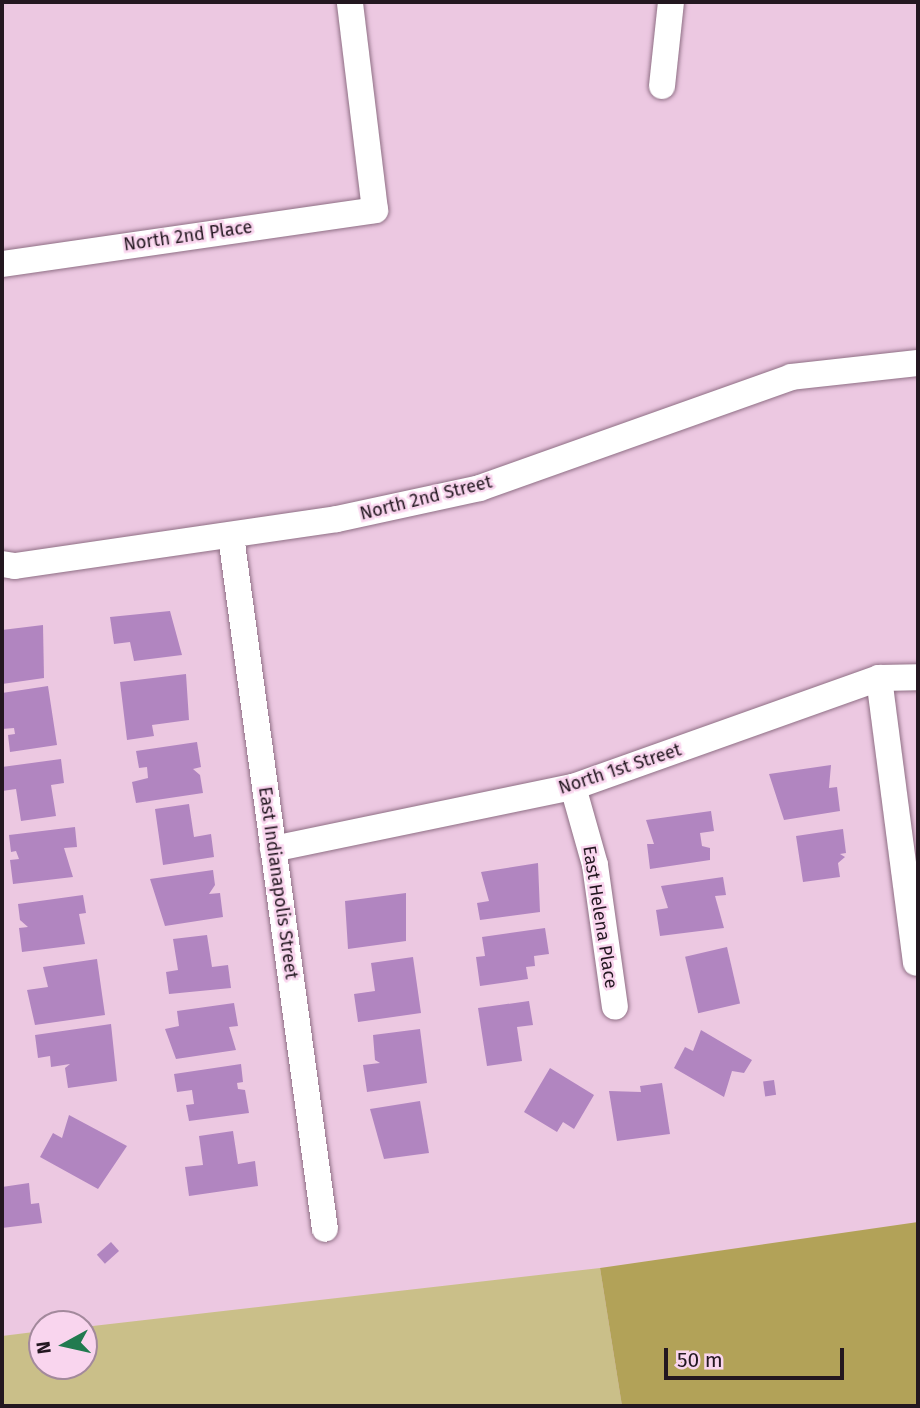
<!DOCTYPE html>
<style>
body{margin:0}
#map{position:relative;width:920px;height:1408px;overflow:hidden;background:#ecc8e1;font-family:"Fira Sans",sans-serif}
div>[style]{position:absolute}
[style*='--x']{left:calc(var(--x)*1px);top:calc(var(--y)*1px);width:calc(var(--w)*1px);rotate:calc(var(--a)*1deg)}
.green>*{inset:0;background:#cabf89}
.forest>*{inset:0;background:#b2a258}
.building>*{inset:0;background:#b185c0;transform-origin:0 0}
.roads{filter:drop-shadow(0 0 2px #8f6f85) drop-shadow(0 0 2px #8f6f85)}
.minor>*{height:26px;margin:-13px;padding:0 13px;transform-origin:13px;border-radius:13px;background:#fff}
span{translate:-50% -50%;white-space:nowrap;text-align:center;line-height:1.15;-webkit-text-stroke:5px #f9d5ee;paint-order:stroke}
.street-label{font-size:18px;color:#231720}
.frame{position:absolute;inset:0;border:4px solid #231720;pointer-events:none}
.north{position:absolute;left:28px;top:1310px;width:70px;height:70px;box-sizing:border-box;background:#f9d5ee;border:2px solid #a3899c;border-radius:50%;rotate:262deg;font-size:19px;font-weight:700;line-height:28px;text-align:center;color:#231720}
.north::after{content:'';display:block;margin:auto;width:24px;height:32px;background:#217a4f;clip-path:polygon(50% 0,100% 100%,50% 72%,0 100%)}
.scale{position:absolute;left:664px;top:1348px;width:180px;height:32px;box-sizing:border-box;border:4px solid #231720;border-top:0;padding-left:9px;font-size:21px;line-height:24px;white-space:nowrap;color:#231720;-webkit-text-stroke:5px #f9d5ee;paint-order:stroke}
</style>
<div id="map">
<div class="green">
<i style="clip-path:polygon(600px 1268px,622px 1406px,2px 1406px,2px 1336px,42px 1331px,42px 1366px,84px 1366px,84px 1327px)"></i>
</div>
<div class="forest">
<i style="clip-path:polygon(918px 1222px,918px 1406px,622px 1406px,600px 1268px)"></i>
</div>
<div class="building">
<i style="clip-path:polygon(170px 611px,182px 655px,134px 661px,130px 642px,114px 644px,110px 617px)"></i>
<i style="clip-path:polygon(43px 625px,44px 678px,2px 684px,2px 630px)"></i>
<i style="clip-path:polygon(186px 674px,189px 720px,152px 725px,154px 736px,127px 740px,120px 682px)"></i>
<i style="clip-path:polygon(48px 686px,57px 745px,10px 752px,8px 735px,15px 734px,14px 728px,2px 729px,2px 693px)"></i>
<i style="clip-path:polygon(197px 742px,201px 767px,193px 769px,200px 775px,203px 793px,136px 803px,132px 782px,148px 778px,147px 767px,139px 768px,136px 751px)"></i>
<i style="clip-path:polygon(61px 759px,64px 783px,51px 785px,56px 816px,21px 821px,16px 789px,2px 791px,2px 767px)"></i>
<i style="clip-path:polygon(831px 765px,829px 788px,837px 787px,840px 811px,784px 820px,769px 774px)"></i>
<i style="clip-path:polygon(189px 804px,194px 837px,211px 834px,214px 857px,163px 865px,155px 809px)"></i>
<i style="clip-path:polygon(711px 811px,714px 831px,700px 833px,702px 846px,710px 848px,710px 860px,650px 869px,647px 844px,654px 844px,646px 820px)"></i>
<i style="clip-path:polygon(75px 827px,77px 847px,64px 848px,73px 877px,13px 884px,10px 860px,19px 859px,16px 851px,11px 852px,9px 835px)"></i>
<i style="clip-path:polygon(843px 829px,846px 853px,840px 854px,845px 857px,838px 863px,840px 877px,803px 882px,796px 836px)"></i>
<i style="clip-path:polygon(538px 863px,540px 912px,480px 920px,477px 903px,489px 901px,481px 872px)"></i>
<i style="clip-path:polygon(213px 870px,215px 885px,209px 894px,220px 893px,223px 917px,165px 926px,150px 879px)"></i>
<i style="clip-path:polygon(723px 877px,726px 895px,715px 896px,724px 928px,660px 936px,656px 910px,668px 908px,661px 886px)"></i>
<i style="clip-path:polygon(406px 893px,406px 941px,348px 949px,345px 901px)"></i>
<i style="clip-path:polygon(83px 895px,86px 913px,79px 914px,85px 944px,22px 952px,19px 928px,28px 927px,20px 920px,18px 904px)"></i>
<i style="clip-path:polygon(545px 928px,549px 954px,534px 956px,535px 966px,526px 967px,528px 979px,480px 986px,476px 957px,485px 956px,482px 937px)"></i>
<i style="clip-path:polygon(207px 935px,212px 967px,228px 965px,231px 988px,169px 994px,166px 972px,178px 970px,173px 939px)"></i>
<i style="left:727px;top:947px;width:58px;height:43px;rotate:77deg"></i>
<i style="clip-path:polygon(413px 957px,421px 1013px,358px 1022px,354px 994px,375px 991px,371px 963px)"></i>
<i style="clip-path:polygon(97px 959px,105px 1015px,35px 1025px,27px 990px,48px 987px,43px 967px)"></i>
<i style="clip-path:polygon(529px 1001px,533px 1025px,517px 1027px,522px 1061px,487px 1066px,478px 1008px)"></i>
<i style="clip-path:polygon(234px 1003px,238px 1026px,229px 1027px,236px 1050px,176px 1059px,165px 1029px,179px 1026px,177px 1011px)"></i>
<i style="clip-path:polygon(111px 1024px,117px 1081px,68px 1088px,65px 1068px,70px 1064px,51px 1067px,50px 1056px,38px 1058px,35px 1035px)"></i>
<i style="clip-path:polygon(420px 1029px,427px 1083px,367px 1092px,363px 1065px,380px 1063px,375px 1060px,373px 1035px)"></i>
<i style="clip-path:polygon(701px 1030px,752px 1060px,744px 1073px,732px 1071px,724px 1097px,674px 1068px,685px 1047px,693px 1051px)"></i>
<i style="clip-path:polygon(241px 1064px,243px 1082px,237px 1083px,238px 1089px,245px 1090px,249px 1113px,189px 1121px,186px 1105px,194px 1104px,192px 1090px,177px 1092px,174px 1074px)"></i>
<i style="clip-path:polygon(550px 1068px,594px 1095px,574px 1129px,563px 1122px,557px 1132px,524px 1112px)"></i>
<i style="left:774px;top:1080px;width:15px;height:11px;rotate:82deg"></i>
<i style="clip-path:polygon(662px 1083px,670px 1134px,617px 1141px,609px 1091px,641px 1092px,640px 1086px)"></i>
<i style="clip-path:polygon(420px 1101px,429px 1153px,384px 1159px,370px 1109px)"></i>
<i style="clip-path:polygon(69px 1115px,127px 1146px,98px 1189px,40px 1157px,53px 1133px,62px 1138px)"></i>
<i style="clip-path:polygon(233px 1131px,238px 1164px,255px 1161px,258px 1186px,189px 1196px,185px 1167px,203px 1165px,199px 1136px)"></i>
<i style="clip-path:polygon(29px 1183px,31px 1204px,39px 1203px,42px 1223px,2px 1228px,2px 1187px)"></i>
<i style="left:111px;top:1242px;width:12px;height:19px;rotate:48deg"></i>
</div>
<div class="roads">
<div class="minor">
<i style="--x:662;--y:86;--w:84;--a:-83.9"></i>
<i style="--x:2;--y:264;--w:377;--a:-8.2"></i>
<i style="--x:375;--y:210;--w:209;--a:-96.9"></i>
<i style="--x:231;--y:536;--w:699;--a:82.28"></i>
<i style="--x:2;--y:564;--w:13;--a:9"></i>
<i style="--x:15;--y:566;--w:325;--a:-8.3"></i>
<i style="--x:337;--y:519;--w:146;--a:-12.2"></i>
<i style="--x:480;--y:488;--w:330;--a:-19.6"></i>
<i style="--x:791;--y:377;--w:128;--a:-6.3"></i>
<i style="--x:879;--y:678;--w:287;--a:82.6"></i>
<i style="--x:573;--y:787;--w:81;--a:74.2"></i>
<i style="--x:595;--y:865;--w:143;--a:82"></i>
<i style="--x:273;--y:849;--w:306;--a:-11.7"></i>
<i style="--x:573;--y:787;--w:325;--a:-19.6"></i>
<i style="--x:879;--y:678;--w:39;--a:-1"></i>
</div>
</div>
<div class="street-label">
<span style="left:188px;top:236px;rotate:-8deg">North 2nd Place</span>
<span style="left:426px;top:498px;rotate:-14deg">North 2nd Street</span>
<span style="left:620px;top:769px;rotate:-18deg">North 1st Street</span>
<span style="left:278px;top:883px;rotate:82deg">East Indianapolis Street</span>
<span style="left:600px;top:917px;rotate:81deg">East Helena Place</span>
</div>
<div class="frame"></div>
<div class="north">N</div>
<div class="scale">50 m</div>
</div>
